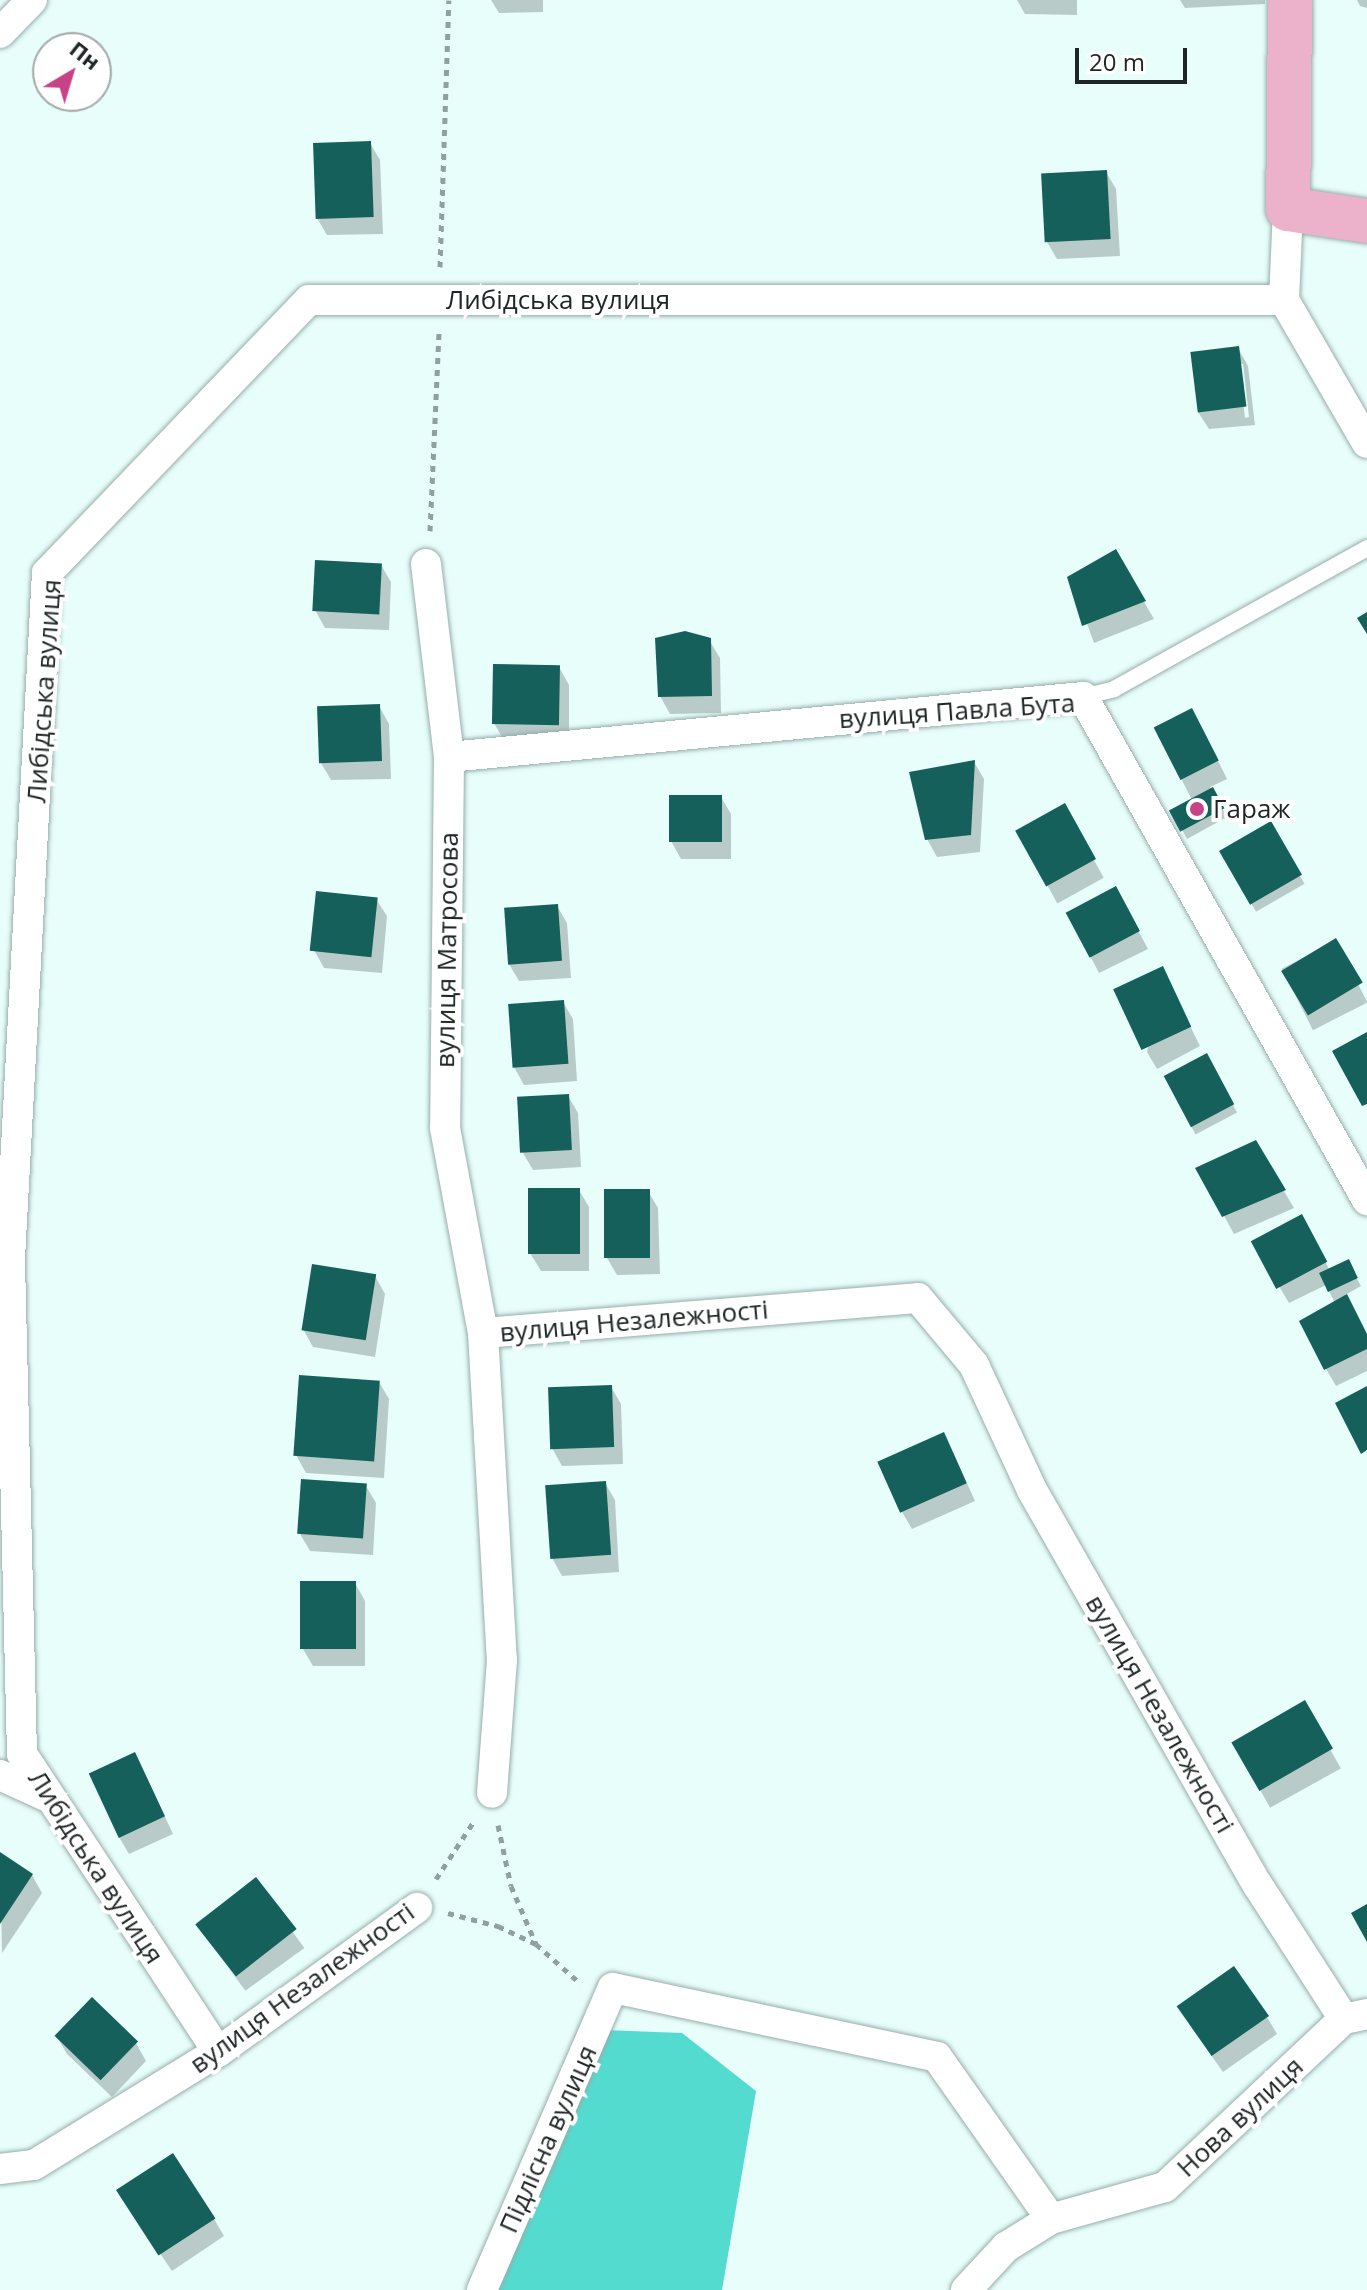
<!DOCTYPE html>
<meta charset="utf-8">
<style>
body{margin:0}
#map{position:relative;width:1367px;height:2290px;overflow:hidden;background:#e7fefb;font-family:"Open Sans",sans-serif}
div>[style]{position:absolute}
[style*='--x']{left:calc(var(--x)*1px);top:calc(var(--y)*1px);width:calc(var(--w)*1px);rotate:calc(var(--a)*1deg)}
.forest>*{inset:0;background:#54dbd0}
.shadow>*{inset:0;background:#0003;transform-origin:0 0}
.building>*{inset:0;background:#15605b;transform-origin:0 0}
.path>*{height:5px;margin-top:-2.5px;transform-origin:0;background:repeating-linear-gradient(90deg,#8fa09d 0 6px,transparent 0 12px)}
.roads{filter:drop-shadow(0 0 2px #97adaa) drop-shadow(0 0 2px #97adaa)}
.service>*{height:16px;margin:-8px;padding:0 8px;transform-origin:8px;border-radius:8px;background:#fff}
.minor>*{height:30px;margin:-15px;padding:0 15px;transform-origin:15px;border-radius:15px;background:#fff}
.primary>*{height:44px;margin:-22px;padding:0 22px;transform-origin:22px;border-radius:22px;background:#ecb2cb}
.dots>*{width:22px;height:22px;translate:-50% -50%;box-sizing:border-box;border:4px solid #fff;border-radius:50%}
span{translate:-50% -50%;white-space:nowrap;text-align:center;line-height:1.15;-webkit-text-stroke:8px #fff;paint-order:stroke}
.street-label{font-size:26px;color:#1e2625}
.poi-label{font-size:26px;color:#1e2625}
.left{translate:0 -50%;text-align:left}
.north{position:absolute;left:32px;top:32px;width:80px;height:80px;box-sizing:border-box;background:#fff;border:2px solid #a5a8a8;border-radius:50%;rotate:38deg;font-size:22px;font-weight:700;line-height:32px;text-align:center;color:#1e2625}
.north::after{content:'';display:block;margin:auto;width:28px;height:36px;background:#c84386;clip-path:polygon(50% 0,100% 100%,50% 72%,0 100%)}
.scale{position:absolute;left:1075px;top:48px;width:112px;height:36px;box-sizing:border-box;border:4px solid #1e2625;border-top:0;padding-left:10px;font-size:24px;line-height:28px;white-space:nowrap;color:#1e2625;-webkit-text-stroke:6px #fff;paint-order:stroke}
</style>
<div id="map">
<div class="forest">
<i style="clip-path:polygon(578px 2029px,682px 2033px,756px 2091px,722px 2290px,490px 2290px,543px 2120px)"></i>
</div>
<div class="shadow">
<i style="clip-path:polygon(491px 0,543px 0,543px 12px,499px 13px)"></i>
<i style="clip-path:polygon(1017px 0,1077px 0,1077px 15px,1025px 14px)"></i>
<i style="clip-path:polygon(1180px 0,1265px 0,1265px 4px,1185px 8px)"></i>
<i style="clip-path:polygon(1357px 0,1367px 0,1367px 8px,1360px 6px)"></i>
<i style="clip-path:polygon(370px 143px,380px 160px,383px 234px,327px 235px,317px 218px)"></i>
<i style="clip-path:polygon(1106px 172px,1116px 189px,1120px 256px,1057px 259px,1047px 242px)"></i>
<i style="clip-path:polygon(evenodd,1238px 348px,1248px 366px,1255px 425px,1209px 429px,1198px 412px,1192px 353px,1238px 348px,1239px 364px,1243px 364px,1249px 417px,1245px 418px,1239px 364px)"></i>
<i style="clip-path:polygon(1115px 552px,1154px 619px,1094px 643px,1070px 577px)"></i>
<i style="clip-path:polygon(381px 565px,391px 582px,389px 630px,325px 628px,315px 610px)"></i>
<i style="clip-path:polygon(709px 640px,720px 658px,721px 713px,670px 714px,660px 696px)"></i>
<i style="clip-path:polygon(559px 667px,569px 685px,569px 741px,504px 741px,494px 723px)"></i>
<i style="clip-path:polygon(379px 706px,389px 724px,391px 779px,331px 780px,321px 763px)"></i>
<i style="clip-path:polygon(1155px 727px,1202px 728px,1227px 779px,1210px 787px,1227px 817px,1187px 839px,1172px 811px,1192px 800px)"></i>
<i style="clip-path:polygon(974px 762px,984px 779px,980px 852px,937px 857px,927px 839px)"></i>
<i style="clip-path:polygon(721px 797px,731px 814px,731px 859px,681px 859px,671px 841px)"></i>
<i style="left:1064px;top:806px;width:82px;height:53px;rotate:61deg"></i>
<i style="left:1270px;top:824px;width:69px;height:56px;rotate:60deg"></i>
<i style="clip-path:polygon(376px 899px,387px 916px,382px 973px,324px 968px,314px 950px)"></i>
<i style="clip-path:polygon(557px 906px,567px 923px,571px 978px,519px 981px,509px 964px)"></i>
<i style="clip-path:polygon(1125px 906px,1148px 949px,1099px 973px,1069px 915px)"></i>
<i style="left:1336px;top:941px;width:69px;height:61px;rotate:63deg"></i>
<i style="clip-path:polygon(1162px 969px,1200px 1046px,1157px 1069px,1147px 1052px)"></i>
<i style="clip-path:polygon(563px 1002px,573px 1019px,577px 1081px,524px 1085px,514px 1067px)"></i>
<i style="left:1207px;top:1056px;width:64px;height:47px;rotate:62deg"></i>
<i style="clip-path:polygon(568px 1096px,578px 1113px,581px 1167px,533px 1170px,523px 1153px)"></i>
<i style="clip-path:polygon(1255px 1142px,1294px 1208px,1234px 1234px,1198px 1169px)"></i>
<i style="clip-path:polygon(579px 1190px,589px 1207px,589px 1271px,541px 1271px,530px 1253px)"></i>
<i style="clip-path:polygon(648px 1191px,658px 1208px,660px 1274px,617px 1275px,607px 1258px)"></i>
<i style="clip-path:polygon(1311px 1234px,1330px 1271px,1348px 1262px,1361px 1286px,1345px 1295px,1367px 1336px,1367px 1371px,1336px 1386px,1326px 1369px,1335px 1303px,1326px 1285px,1289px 1303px,1254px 1244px)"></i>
<i style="clip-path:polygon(375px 1276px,385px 1294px,375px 1357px,313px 1347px,303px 1329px)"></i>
<i style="clip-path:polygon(379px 1382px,389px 1399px,384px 1478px,306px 1473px,296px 1455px)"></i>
<i style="clip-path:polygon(611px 1387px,621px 1404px,623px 1464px,562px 1466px,552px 1448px)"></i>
<i style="clip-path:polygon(953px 1452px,975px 1501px,912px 1529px,902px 1512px)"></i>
<i style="clip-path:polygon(605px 1483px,615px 1500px,619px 1572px,562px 1576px,552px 1558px)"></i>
<i style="clip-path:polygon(366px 1486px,376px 1503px,373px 1555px,310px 1551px,300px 1534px)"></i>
<i style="clip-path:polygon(355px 1583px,365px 1601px,365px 1666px,313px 1666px,303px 1649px)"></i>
<i style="left:1304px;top:1702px;width:76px;height:81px;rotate:61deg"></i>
<i style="clip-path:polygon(144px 1772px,173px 1834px,129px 1854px,119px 1837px)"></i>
<i style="clip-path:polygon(0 1854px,32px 1875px,42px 1893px,2px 1953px)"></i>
<i style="left:255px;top:1880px;width:84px;height:73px;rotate:54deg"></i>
<i style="clip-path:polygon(1267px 2017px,1277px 2034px,1223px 2072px,1189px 2024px)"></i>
<i style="clip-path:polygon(57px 2037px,136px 2043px,146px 2061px,112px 2097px,67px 2054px)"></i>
<i style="clip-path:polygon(130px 2209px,214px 2219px,224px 2236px,172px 2271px)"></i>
</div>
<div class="building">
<i style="left:371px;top:141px;width:76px;height:58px;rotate:88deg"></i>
<i style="left:1107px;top:170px;width:69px;height:66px;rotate:87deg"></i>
<i style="left:1239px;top:346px;width:61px;height:49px;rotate:83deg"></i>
<i style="clip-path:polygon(1116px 549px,1146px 601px,1082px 626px,1067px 577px)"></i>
<i style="left:315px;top:560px;width:67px;height:51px;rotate:3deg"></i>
<i style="clip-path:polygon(1367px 612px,1367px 634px,1357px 618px)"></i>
<i style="clip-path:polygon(685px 631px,711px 638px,712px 696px,658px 697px,655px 638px)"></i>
<i style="left:493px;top:664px;width:67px;height:60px;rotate:1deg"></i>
<i style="left:380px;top:704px;width:57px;height:63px;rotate:88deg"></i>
<i style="left:1192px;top:708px;width:59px;height:43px;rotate:63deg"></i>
<i style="clip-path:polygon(975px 760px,971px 835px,925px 840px,909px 772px)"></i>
<i style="left:1213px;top:787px;width:24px;height:50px;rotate:62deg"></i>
<i style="left:669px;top:795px;width:53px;height:47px"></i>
<i style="left:1065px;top:803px;width:64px;height:57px;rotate:61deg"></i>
<i style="left:1271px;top:821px;width:62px;height:60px;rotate:60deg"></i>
<i style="left:1116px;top:886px;width:51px;height:57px;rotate:62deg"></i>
<i style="left:316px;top:891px;width:62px;height:60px;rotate:6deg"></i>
<i style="left:558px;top:904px;width:57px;height:54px;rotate:86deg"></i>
<i style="left:1336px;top:938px;width:52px;height:64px;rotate:59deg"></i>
<i style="left:1163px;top:966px;width:67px;height:55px;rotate:65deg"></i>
<i style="left:564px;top:1000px;width:64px;height:56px;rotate:86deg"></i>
<i style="clip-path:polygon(1367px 1032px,1367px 1104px,1362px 1106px,1332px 1051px)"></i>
<i style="left:1207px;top:1053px;width:58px;height:49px;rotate:62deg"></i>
<i style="left:569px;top:1094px;width:56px;height:52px;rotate:87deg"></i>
<i style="clip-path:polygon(1256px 1140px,1286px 1190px,1222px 1217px,1195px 1168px)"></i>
<i style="left:528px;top:1188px;width:52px;height:66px"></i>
<i style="left:604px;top:1189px;width:46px;height:69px"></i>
<i style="left:1302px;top:1214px;width:54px;height:58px;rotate:62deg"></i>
<i style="left:1349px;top:1259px;width:21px;height:33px;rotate:65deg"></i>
<i style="left:312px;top:1264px;width:65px;height:67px;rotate:9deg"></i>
<i style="clip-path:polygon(1347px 1294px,1367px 1334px,1367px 1349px,1324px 1370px,1299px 1321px)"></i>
<i style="left:299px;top:1375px;width:81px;height:81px;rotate:4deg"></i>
<i style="left:612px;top:1385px;width:62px;height:64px;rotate:88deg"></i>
<i style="clip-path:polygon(1367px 1386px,1367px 1450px,1361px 1454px,1335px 1403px)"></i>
<i style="left:944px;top:1432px;width:56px;height:73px;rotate:66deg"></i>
<i style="left:301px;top:1479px;width:66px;height:55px;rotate:4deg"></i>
<i style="left:606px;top:1481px;width:74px;height:61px;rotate:86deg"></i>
<i style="left:356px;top:1581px;width:68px;height:56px;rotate:90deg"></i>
<i style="left:1305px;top:1700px;width:56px;height:85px;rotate:60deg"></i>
<i style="left:135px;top:1752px;width:71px;height:51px;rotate:65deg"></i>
<i style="clip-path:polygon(0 1852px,33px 1874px,0 1924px)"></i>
<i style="left:256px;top:1877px;width:66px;height:77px;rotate:52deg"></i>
<i style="clip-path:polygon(1367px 1904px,1367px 1942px,1351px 1913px)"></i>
<i style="left:1234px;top:1966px;width:61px;height:70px;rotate:55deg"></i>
<i style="left:92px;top:1997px;width:64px;height:54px;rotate:44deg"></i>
<i style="left:173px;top:2153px;width:78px;height:68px;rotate:57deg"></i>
</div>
<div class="path">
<i style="--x:440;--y:267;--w:267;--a:-88.1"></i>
<i style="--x:430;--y:531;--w:198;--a:-87.4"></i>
<i style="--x:498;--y:1825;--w:62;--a:78"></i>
<i style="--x:511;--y:1886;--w:63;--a:66.7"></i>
<i style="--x:536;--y:1944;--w:60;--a:41.6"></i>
<i style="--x:436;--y:1879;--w:69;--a:-56.8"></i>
<i style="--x:448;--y:1913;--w:52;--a:14.6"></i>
<i style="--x:498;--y:1926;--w:42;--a:25.3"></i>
</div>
<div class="roads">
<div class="service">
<i style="--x:1083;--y:697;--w:32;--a:-14"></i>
<i style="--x:1114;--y:689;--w:290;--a:-29.1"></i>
</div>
<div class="minor">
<i style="--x:0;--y:33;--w:46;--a:-45.9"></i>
<i style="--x:1288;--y:209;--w:91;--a:92.5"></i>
<i style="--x:1284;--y:300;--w:165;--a:59.9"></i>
<i style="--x:426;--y:564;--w:194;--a:83.2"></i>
<i style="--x:449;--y:757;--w:371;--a:90.6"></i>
<i style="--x:445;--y:1128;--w:208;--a:79.5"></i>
<i style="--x:483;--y:1333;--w:328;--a:86.7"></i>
<i style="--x:502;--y:1660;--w:133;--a:94.3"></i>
<i style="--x:449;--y:757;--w:637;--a:-5.41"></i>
<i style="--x:1083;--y:697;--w:578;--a:60.55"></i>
<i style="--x:483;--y:1333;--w:436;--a:-4.6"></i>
<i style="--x:918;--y:1298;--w:87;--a:50.1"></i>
<i style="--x:974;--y:1365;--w:138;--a:65.1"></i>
<i style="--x:1032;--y:1490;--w:454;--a:60.3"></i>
<i style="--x:1257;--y:1884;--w:161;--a:57.2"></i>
<i style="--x:1344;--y:2019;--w:24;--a:-12"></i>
<i style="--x:0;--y:1775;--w:53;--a:24.6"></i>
<i style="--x:218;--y:2052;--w:357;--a:-123.3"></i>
<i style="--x:22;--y:1754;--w:496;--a:-91.4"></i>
<i style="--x:10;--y:1258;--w:686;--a:-86.91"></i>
<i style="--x:47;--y:573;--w:378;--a:-46.2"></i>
<i style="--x:309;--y:300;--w:975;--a:0"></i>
<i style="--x:0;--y:2169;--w:34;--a:-7"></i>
<i style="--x:34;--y:2165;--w:216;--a:-31.6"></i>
<i style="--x:218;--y:2052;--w:246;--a:-35.9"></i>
<i style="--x:482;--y:2290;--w:329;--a:-66.6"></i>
<i style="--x:613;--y:1988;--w:331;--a:12"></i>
<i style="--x:937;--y:2057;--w:198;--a:54.9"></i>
<i style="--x:966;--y:2290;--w:59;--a:-47.1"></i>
<i style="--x:1006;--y:2247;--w:53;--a:-31.9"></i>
<i style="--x:1051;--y:2219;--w:118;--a:-15.7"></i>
<i style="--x:1165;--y:2187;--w:245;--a:-43.2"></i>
</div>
<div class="primary">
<i style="--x:1290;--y:0;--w:209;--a:90.5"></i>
<i style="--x:1288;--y:209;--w:80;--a:8.6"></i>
</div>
</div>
<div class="dots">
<i style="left:1197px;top:809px;background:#c84386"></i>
</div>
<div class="street-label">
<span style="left:558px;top:300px">Либідська вулиця</span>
<span style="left:44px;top:691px;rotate:-86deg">Либідська вулиця</span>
<span style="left:957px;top:711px;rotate:-4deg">вулиця Павла Бута</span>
<span style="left:447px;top:950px;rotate:-89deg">вулиця Матросова</span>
<span style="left:634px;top:1321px;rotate:-5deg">вулиця Незалежності</span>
<span style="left:1160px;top:1714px;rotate:60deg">вулиця Незалежності</span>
<span style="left:96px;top:1867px;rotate:57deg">Либідська вулиця</span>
<span style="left:302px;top:1988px;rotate:-36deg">вулиця Незалежності</span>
<span style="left:1240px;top:2117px;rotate:-43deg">Нова вулиця</span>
<span style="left:548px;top:2139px;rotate:-66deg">Підлісна вулиця</span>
</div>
<div class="poi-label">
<span class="left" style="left:1213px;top:809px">Гараж</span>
</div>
<div class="north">Пн</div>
<div class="scale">20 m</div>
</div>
